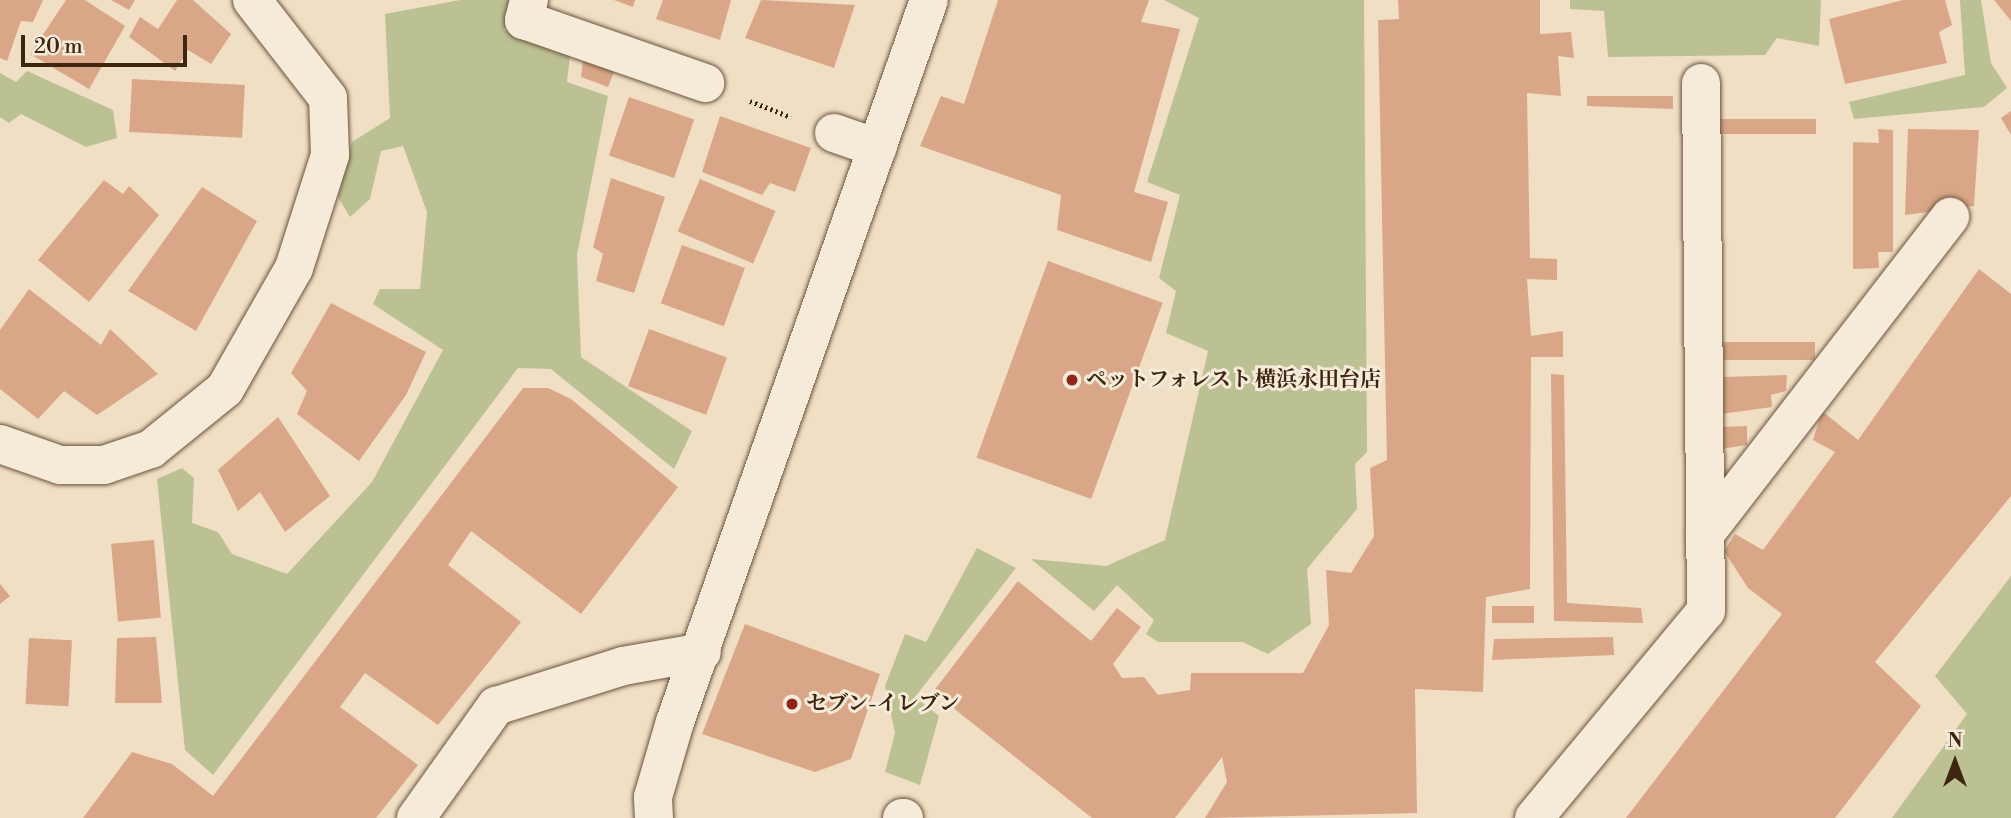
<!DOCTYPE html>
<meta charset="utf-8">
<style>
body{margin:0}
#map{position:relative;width:2011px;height:818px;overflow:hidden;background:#f1dfc5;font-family:"Libre Bodoni","Noto Serif JP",serif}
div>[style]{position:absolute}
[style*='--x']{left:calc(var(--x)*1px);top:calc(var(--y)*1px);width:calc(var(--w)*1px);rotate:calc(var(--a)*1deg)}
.green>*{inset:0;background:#bcc193}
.building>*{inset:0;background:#d9a787;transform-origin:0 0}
.path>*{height:4.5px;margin-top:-2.25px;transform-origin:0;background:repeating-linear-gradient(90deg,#3e2510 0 2px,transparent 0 5.5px)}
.roads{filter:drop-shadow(0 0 2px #6b543d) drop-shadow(0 0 2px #6b543d)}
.minor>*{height:38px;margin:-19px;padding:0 19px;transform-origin:19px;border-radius:19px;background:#f6ead9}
.dots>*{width:19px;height:19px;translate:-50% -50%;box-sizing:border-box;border:4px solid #f6ead9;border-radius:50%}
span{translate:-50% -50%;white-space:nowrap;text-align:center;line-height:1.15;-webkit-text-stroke:6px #f6ead9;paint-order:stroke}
.poi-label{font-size:21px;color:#3e2510;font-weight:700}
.left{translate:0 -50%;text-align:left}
.north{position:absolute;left:1920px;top:727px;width:70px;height:70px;-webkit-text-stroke:5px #f6ead9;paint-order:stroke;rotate:0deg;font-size:19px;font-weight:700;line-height:28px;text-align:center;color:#3e2510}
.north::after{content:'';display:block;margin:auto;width:24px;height:32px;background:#3e2510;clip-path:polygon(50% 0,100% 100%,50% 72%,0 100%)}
.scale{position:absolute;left:21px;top:35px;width:166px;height:32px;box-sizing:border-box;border:4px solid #3e2510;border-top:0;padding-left:9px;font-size:21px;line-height:24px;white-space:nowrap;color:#3e2510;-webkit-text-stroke:5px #f6ead9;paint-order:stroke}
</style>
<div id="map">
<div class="green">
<i style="clip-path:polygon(460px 0,513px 0,504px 30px,570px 56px,567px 82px,608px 96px,577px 255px,581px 357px,692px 431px,674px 469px,551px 369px,518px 368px,213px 775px,185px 750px,157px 479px,182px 468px,194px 478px,192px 523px,218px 532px,232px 554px,287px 574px,372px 482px,443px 350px,373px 304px,380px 289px,420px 289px,427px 212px,403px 146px,381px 151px,370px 199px,350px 217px,338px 197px,352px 142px,390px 118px,385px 14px)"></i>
<i style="clip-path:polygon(1164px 0,1364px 0,1367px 452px,1355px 464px,1357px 509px,1307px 569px,1311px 624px,1268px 654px,1242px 642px,1158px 642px,1146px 634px,1154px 620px,1117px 585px,1094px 611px,1031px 559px,1106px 566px,1165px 540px,1208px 351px,1166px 333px,1176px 291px,1159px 278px,1180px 195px,1147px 182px,1199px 18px)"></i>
<i style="clip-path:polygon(1570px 0,1821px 0,1819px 46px,1777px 38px,1765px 55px,1608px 57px,1604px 11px,1570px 9px)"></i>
<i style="clip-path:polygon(1960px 0,1981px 0,1991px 63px,2007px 88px,1984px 107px,1854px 119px,1849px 102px,1965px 75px)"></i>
<i style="clip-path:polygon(27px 71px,113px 110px,117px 138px,86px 147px,21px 114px,9px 123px,0 117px,0 73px,16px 82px)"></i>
<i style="clip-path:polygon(977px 548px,1016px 568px,915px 697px,939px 716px,920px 785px,885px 772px,895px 733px,885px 686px,905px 634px,926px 642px)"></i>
<i style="clip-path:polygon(2011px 576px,2011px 818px,1892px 818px,1967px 714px,1935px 676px)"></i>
</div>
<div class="building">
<i style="clip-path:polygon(0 0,43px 0,33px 22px,21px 21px,7px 61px,0 58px)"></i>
<i style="clip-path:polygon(66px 0,85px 0,125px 26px,89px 89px,30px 54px)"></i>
<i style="clip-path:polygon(111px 0,135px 0,129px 10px)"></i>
<i style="clip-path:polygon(177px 0,193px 0,231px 34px,211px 64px,188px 50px,175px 71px,129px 37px,140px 17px,158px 29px)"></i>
<i style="clip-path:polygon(614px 0,635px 0,633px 7px)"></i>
<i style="clip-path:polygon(663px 0,731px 0,720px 40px,656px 19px)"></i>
<i style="clip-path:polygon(761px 0,855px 5px,834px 68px,745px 38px)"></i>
<i style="clip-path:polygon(998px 0,1149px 0,1141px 22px,1180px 29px,1134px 192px,1168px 202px,1151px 262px,1057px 230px,1061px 195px,920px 146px,941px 96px,964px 104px)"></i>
<i style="clip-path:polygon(1398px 0,1540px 0,1540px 34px,1571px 32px,1574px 58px,1558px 56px,1561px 96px,1527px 93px,1530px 258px,1557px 259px,1557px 280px,1527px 279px,1531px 336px,1563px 331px,1563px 357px,1531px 357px,1530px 589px,1486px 597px,1483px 692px,1415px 689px,1417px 813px,1205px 818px,1227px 782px,1222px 757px,1175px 818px,1092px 818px,933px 692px,1018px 581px,1091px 641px,1117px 608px,1141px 627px,1113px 664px,1122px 678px,1144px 677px,1158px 695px,1190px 690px,1191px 673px,1303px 673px,1329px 625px,1326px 570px,1351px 573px,1374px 536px,1370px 468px,1387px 460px,1378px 20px,1399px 19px)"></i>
<i style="clip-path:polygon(1903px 0,1945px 0,1952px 25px,1939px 32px,1947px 63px,1845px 84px,1829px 19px)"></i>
<i style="clip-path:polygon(1994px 0,2011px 0,2011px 21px)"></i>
<i style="clip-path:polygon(583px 61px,614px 72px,608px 87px,581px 77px)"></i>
<i style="left:132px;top:79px;width:113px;height:53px;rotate:3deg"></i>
<i style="clip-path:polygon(1587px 96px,1673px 96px,1673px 109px,1587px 106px)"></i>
<i style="left:629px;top:97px;width:69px;height:62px;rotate:19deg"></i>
<i style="clip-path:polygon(2011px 111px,2011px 135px,2001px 118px)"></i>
<i style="clip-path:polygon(720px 116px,811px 148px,795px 192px,770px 183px,762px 195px,702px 172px)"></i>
<i style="left:1816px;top:119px;width:15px;height:97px;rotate:90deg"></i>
<i style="clip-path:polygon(1878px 129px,1893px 130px,1893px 252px,1878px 252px,1879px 268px,1853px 269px,1853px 142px,1879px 143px)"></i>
<i style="clip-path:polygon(1908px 129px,1979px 130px,1974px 206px,1905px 215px)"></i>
<i style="clip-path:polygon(611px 178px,665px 197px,634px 293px,596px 281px,603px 254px,593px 247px)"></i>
<i style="left:700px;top:179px;width:82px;height:57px;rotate:23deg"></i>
<i style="clip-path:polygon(104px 180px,123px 194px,129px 186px,159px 215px,89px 302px,38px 260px)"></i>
<i style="clip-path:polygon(202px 187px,257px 221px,196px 331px,128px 291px)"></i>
<i style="left:682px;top:245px;width:67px;height:62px;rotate:20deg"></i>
<i style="left:1048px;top:261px;width:122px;height:209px;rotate:20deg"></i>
<i style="clip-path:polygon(1979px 269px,2011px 294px,2011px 496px,1875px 662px,1921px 706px,1835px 818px,1626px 818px,1782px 614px,1748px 588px,1724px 551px,1735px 534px,1763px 550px,1835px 452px,1813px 440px,1822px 411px,1858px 440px)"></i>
<i style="clip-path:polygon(29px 289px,101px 345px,110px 329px,158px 374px,97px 415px,64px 391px,38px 419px,0 389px,0 330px)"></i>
<i style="clip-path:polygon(331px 303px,426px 352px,406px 395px,359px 461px,297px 414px,307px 391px,291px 373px)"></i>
<i style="left:649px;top:329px;width:83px;height:61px;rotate:20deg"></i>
<i style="left:1720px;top:342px;width:95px;height:18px"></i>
<i style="clip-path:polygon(1551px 374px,1564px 375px,1567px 603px,1641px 608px,1643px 623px,1554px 621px)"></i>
<i style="clip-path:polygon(1787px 375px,1786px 391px,1771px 395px,1772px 407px,1721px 414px,1722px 377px)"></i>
<i style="clip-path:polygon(523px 388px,548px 388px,571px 399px,678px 487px,581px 614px,471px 531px,448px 565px,521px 622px,438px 725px,365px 673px,340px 707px,418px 765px,376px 818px,83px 818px,132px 752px,172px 764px,213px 796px)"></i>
<i style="clip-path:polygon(278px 417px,330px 496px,285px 532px,260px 492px,238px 511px,218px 470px)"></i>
<i style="clip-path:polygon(1747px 426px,1747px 445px,1721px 449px,1722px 427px)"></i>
<i style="left:154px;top:540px;width:78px;height:43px;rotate:85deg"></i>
<i style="clip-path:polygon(0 584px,10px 596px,0 604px)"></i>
<i style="left:1534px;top:606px;width:17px;height:42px;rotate:90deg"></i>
<i style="clip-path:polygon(745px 624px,880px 674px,851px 759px,815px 772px,702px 734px)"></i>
<i style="clip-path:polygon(156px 637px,162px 703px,115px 703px,117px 638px)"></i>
<i style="clip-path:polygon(1613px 637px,1614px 655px,1492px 660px,1494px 639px)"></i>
<i style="left:29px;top:638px;width:43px;height:66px;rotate:3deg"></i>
</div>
<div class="path">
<i style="--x:750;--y:101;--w:44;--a:21.3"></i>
</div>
<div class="roads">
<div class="minor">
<i style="--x:529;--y:0;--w:21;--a:104"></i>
<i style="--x:524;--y:20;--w:192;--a:19.2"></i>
<i style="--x:834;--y:133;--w:46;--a:19.2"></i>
<i style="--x:0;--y:444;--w:64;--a:19.3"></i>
<i style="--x:60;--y:465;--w:44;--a:0"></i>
<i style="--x:104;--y:465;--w:50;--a:-18.8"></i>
<i style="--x:151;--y:449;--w:95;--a:-39"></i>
<i style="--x:225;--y:389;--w:139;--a:-60.3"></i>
<i style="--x:294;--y:268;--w:119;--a:-72.3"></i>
<i style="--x:330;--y:155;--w:57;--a:-92"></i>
<i style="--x:328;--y:98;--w:124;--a:-127.8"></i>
<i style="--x:1705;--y:534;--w:401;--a:-52.3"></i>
<i style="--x:416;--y:818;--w:138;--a:-54.5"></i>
<i style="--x:496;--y:706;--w:133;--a:-17.5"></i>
<i style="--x:623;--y:666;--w:80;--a:-10"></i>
<i style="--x:654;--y:818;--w:21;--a:-93"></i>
<i style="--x:653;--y:797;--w:78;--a:-73.7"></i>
<i style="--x:675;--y:722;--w:765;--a:-70.62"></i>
<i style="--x:902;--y:818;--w:2;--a:0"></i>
<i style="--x:1534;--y:818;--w:269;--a:-50.3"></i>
<i style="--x:1706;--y:611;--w:528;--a:-90.54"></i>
</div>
</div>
<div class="dots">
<i style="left:1072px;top:380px;background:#8f2418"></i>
<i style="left:792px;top:704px;background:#8f2418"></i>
</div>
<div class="poi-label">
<span class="left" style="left:1086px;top:380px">ペットフォレスト 横浜永田台店</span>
<span class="left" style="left:806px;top:704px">セブン-イレブン</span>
</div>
<div class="north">N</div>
<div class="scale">20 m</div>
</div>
